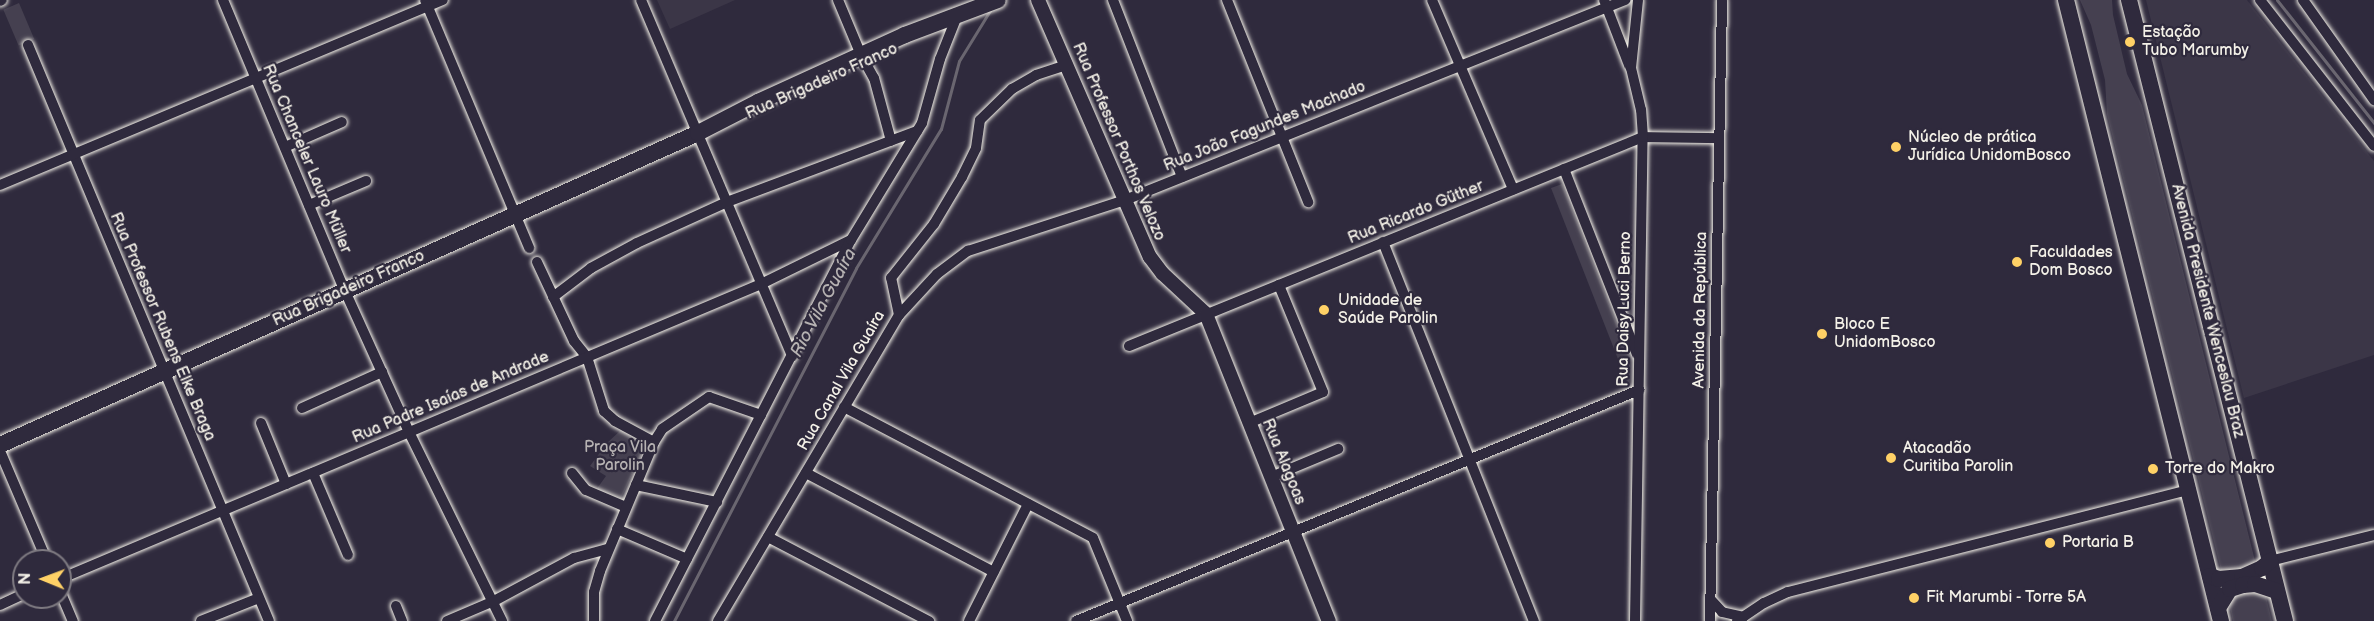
<!DOCTYPE html>
<meta charset="utf-8">
<style>
body{margin:0}
#map{position:relative;width:2374px;height:621px;overflow:hidden;background:#2f2a3d;font-family:"Balsamiq Sans",sans-serif}
div>[style]{position:absolute}
[style*='--x']{left:calc(var(--x)*1px);top:calc(var(--y)*1px);width:calc(var(--w)*1px);rotate:calc(var(--a)*1deg)}
.built>*{inset:0;background:#3b3647}
.green>*{inset:0;background:#454050;transform-origin:0 0}
.stream>*{height:3px;margin:-1.5px;padding:0 1.5px;transform-origin:1.5px;border-radius:1.5px;background:#6a6670}
.roads{filter:drop-shadow(0 0 2px #f4f1e8) drop-shadow(0 0 2px #f4f1e8)}
.minor>*{height:10px;margin:-5px;padding:0 5px;transform-origin:5px;border-radius:5px;background:#2f2a3d}
.tertiary>*{height:14px;margin:-7px;padding:0 7px;transform-origin:7px;border-radius:7px;background:#2f2a3d}
.secondary>*{height:16px;margin:-8px;padding:0 8px;transform-origin:8px;border-radius:8px;background:#2f2a3d}
.dots>*{width:16px;height:16px;translate:-50% -50%;box-sizing:border-box;border:3px solid #2f2a3d;border-radius:50%}
span{translate:-50% -50%;white-space:nowrap;text-align:center;line-height:1.15;-webkit-text-stroke:4.5px #2f2a3d;paint-order:stroke}
.poi-label{font-size:16px;color:#f4f1e8}
.left{translate:0 -50%;text-align:left}
.street-label{font-size:16px;color:#f4f1e8}
.park-label{font-size:16px;color:#b7b3b3}
.water-label{font-size:18px;color:#b6b2b2;font-style:italic}
.north{position:absolute;left:12px;top:549px;width:60px;height:60px;box-sizing:border-box;background:#2f2a3d;border:2px solid #7e7a81;border-radius:50%;rotate:271deg;font-size:16px;font-weight:700;line-height:24px;text-align:center;color:#f4f1e8}
.north::after{content:'';display:block;margin:auto;width:21px;height:27px;background:#ffd166;clip-path:polygon(50% 0,100% 100%,50% 72%,0 100%)}
</style>
<div id="map">
<div class="built">
<i style="clip-path:polygon(657px 0,735px 0,670px 29px)"></i>
<i style="clip-path:polygon(2146px 0,2247px 0,2374px 161px,2374px 355px,2244px 398px)"></i>
</div>
<div class="green">
<i style="clip-path:polygon(2080px 0,2112px 0,2113px 15px,2127px 74px,2142px 105px,2255px 561px,2250px 568px,2225px 573px,2221px 570px,2107px 114px,2105px 80px,2091px 25px)"></i>
<i style="left:19px;top:3px;width:39px;height:17px;rotate:67deg"></i>
<i style="clip-path:polygon(1562px 184px,1630px 358px,1629px 387px,1551px 188px)"></i>
<i style="clip-path:polygon(621px 430px,647px 443px,620px 500px,596px 490px,606px 476px,590px 466px,607px 443px)"></i>
<i style="clip-path:polygon(2256px 589px,2265px 593px,2272px 621px,2233px 621px,2229px 603px,2233px 595px)"></i>
</div>
<div class="stream">
<i style="--x:2277;--y:0;--w:157;--a:51.7"></i>
<i style="--x:674;--y:621;--w:397;--a:-62.7"></i>
<i style="--x:856;--y:268;--w:163;--a:-58.6"></i>
<i style="--x:941;--y:129;--w:70;--a:-75.2"></i>
<i style="--x:959;--y:61;--w:61;--a:-58.4"></i>
</div>
<div class="roads">
<div class="minor">
<i style="--x:223;--y:0;--w:316;--a:67.3"></i>
<i style="--x:345;--y:291;--w:155;--a:65.6"></i>
<i style="--x:409;--y:432;--w:211;--a:63.8"></i>
<i style="--x:425;--y:0;--w:269;--a:67.2"></i>
<i style="--x:641;--y:0;--w:387;--a:67"></i>
<i style="--x:838;--y:0;--w:60;--a:67.3"></i>
<i style="--x:861;--y:55;--w:26;--a:61"></i>
<i style="--x:874;--y:78;--w:65;--a:74.9"></i>
<i style="--x:1113;--y:0;--w:190;--a:68.7"></i>
<i style="--x:1227;--y:0;--w:218;--a:68.1"></i>
<i style="--x:1432;--y:0;--w:206;--a:66.8"></i>
<i style="--x:1604;--y:0;--w:70;--a:69"></i>
<i style="--x:2260;--y:0;--w:185;--a:52"></i>
<i style="--x:2303;--y:0;--w:123;--a:54.6"></i>
<i style="--x:0;--y:1;--w:2;--a:-27"></i>
<i style="--x:28;--y:45;--w:624;--a:67.3"></i>
<i style="--x:285;--y:147;--w:62;--a:-23.7"></i>
<i style="--x:1564;--y:169;--w:199;--a:68.5"></i>
<i style="--x:0;--y:185;--w:480;--a:-22.7"></i>
<i style="--x:309;--y:205;--w:62;--a:-22.8"></i>
<i style="--x:1383;--y:242;--w:408;--a:68.3"></i>
<i style="--x:537;--y:262;--w:87;--a:64.9"></i>
<i style="--x:574;--y:341;--w:21;--a:51"></i>
<i style="--x:587;--y:357;--w:57;--a:72.5"></i>
<i style="--x:604;--y:411;--w:15;--a:42"></i>
<i style="--x:615;--y:421;--w:44;--a:28.3"></i>
<i style="--x:553;--y:297;--w:48;--a:-37.3"></i>
<i style="--x:591;--y:268;--w:52;--a:-28.5"></i>
<i style="--x:637;--y:243;--w:99;--a:-24.5"></i>
<i style="--x:727;--y:202;--w:203;--a:-20.5"></i>
<i style="--x:899;--y:315;--w:56;--a:-47.2"></i>
<i style="--x:937;--y:274;--w:39;--a:-37"></i>
<i style="--x:968;--y:251;--w:165;--a:-18"></i>
<i style="--x:1125;--y:200;--w:539;--a:-21.8"></i>
<i style="--x:1129;--y:346;--w:555;--a:-22.13"></i>
<i style="--x:1643;--y:137;--w:76;--a:0.8"></i>
<i style="--x:844;--y:407;--w:281;--a:27.7"></i>
<i style="--x:1093;--y:538;--w:90;--a:67.7"></i>
<i style="--x:302;--y:408;--w:88;--a:-24.2"></i>
<i style="--x:261;--y:423;--w:66;--a:67.7"></i>
<i style="--x:1249;--y:423;--w:80;--a:-22.7"></i>
<i style="--x:1323;--y:392;--w:116;--a:-112.4"></i>
<i style="--x:0;--y:451;--w:120;--a:66.9"></i>
<i style="--x:313;--y:473;--w:89;--a:66.9"></i>
<i style="--x:572;--y:473;--w:22;--a:51"></i>
<i style="--x:586;--y:490;--w:43;--a:23"></i>
<i style="--x:806;--y:473;--w:212;--a:27.8"></i>
<i style="--x:1271;--y:477;--w:73;--a:-22.7"></i>
<i style="--x:636;--y:485;--w:83;--a:11.9"></i>
<i style="--x:617;--y:529;--w:76;--a:23.2"></i>
<i style="--x:768;--y:537;--w:182;--a:27.6"></i>
<i style="--x:2270;--y:561;--w:107;--a:-14"></i>
<i style="--x:60;--y:579;--w:761;--a:-22.82"></i>
<i style="--x:761;--y:284;--w:100;--a:-26.1"></i>
<i style="--x:60;--y:591;--w:33;--a:67"></i>
<i style="--x:1711;--y:600;--w:16;--a:47"></i>
<i style="--x:1722;--y:612;--w:22;--a:13"></i>
<i style="--x:0;--y:605;--w:26;--a:-25"></i>
<i style="--x:396;--y:606;--w:16;--a:68"></i>
<i style="--x:201;--y:621;--w:62;--a:-21.6"></i>
<i style="--x:447;--y:621;--w:51;--a:-23.1"></i>
<i style="--x:494;--y:601;--w:91;--a:-28.3"></i>
<i style="--x:574;--y:558;--w:35;--a:-15"></i>
<i style="--x:594;--y:621;--w:29;--a:-90"></i>
<i style="--x:594;--y:592;--w:22;--a:-74"></i>
<i style="--x:600;--y:571;--w:140;--a:-67.3"></i>
<i style="--x:654;--y:442;--w:15;--a:-58"></i>
<i style="--x:662;--y:429;--w:57;--a:-34.2"></i>
<i style="--x:709;--y:397;--w:55;--a:19.1"></i>
<i style="--x:655;--y:621;--w:428;--a:-62.8"></i>
<i style="--x:851;--y:240;--w:137;--a:-58.7"></i>
<i style="--x:922;--y:123;--w:66;--a:-74.3"></i>
<i style="--x:940;--y:59;--w:46;--a:-68.4"></i>
<i style="--x:718;--y:621;--w:356;--a:-59.4"></i>
<i style="--x:899;--y:315;--w:38;--a:-102"></i>
<i style="--x:891;--y:278;--w:69;--a:-51.5"></i>
<i style="--x:934;--y:224;--w:55;--a:-59.2"></i>
<i style="--x:962;--y:177;--w:32;--a:-64"></i>
<i style="--x:976;--y:148;--w:28;--a:-82"></i>
<i style="--x:980;--y:120;--w:45;--a:-44.1"></i>
<i style="--x:1012;--y:89;--w:28;--a:-30"></i>
<i style="--x:1036;--y:75;--w:32;--a:-18"></i>
<i style="--x:969;--y:621;--w:131;--a:-63.2"></i>
<i style="--x:1076;--y:621;--w:609;--a:-22.31"></i>
<i style="--x:1635;--y:621;--w:484;--a:-89.1"></i>
<i style="--x:1643;--y:137;--w:27;--a:-94"></i>
<i style="--x:1641;--y:110;--w:43;--a:-103.4"></i>
<i style="--x:1631;--y:68;--w:68;--a:-84.1"></i>
<i style="--x:1710;--y:621;--w:621;--a:-88.89"></i>
<i style="--x:1737;--y:621;--w:32;--a:-34"></i>
<i style="--x:1764;--y:603;--w:26;--a:-25"></i>
<i style="--x:1788;--y:592;--w:413;--a:-14.3"></i>
</div>
<div class="tertiary">
<i style="--x:1038;--y:0;--w:280;--a:66.5"></i>
<i style="--x:1150;--y:257;--w:21;--a:53"></i>
<i style="--x:1163;--y:274;--w:59;--a:42.9"></i>
<i style="--x:1206;--y:314;--w:331;--a:68.2"></i>
</div>
<div class="secondary">
<i style="--x:2066;--y:0;--w:640;--a:75.99"></i>
<i style="--x:2129;--y:0;--w:640;--a:75.9"></i>
<i style="--x:0;--y:445;--w:765;--a:-24.08"></i>
<i style="--x:698;--y:133;--w:68;--a:-27.3"></i>
<i style="--x:758;--y:102;--w:162;--a:-24.5"></i>
<i style="--x:905;--y:35;--w:99;--a:-20.6"></i>
<i style="--x:2210;--y:576;--w:9;--a:18"></i>
<i style="--x:2219;--y:579;--w:23;--a:-5"></i>
<i style="--x:2242;--y:577;--w:22;--a:-24"></i>
<i style="--x:2262;--y:568;--w:11;--a:-41"></i>
<i style="--x:2218;--y:608;--w:22;--a:-58"></i>
<i style="--x:2230;--y:589;--w:14;--a:-17"></i>
<i style="--x:2243;--y:585;--w:12;--a:-5"></i>
<i style="--x:2255;--y:584;--w:23;--a:18"></i>
</div>
</div>
<div class="dots">
<i style="left:2130px;top:42px;background:#ffd166"></i>
<i style="left:1896px;top:147px;background:#ffd166"></i>
<i style="left:2017px;top:262px;background:#ffd166"></i>
<i style="left:1324px;top:310px;background:#ffd166"></i>
<i style="left:1822px;top:334px;background:#ffd166"></i>
<i style="left:1891px;top:458px;background:#ffd166"></i>
<i style="left:2153px;top:469px;background:#ffd166"></i>
<i style="left:2050px;top:543px;background:#ffd166"></i>
<i style="left:1914px;top:598px;background:#ffd166"></i>
</div>
<div class="poi-label">
<span class="left" style="left:2142px;top:42px">Estação<br>Tubo Marumby</span>
<span class="left" style="left:1908px;top:147px">Núcleo de prática<br>Jurídica UnidomBosco</span>
<span class="left" style="left:2029px;top:262px">Faculdades<br>Dom Bosco</span>
<span class="left" style="left:1338px;top:310px">Unidade de<br>Saúde Parolin</span>
<span class="left" style="left:1834px;top:334px">Bloco E<br>UnidomBosco</span>
<span class="left" style="left:1903px;top:458px">Atacadão<br>Curitiba Parolin</span>
<span class="left" style="left:2165px;top:469px">Torre do Makro</span>
<span class="left" style="left:2062px;top:543px">Portaria B</span>
<span class="left" style="left:1926px;top:598px">Fit Marumbi - Torre 5A</span>
</div>
<div class="street-label">
<span style="left:822px;top:82px;rotate:-24deg">Rua Brigadeiro Franco</span>
<span style="left:1265px;top:127px;rotate:-22deg">Rua João Fagundes Machado</span>
<span style="left:1118px;top:142px;rotate:67deg">Rua Professor Porthos Velozo</span>
<span style="left:306px;top:159px;rotate:67deg">Rua Chanceler Lauro Müller</span>
<span style="left:1416px;top:213px;rotate:-22deg">Rua Ricardo Güther</span>
<span style="left:349px;top:289px;rotate:-24deg">Rua Brigadeiro Franco</span>
<span style="left:1625px;top:309px;rotate:-89deg">Rua Daisy Luci Berno</span>
<span style="left:1701px;top:310px;rotate:-89deg">Avenida da República</span>
<span style="left:2207px;top:311px;rotate:76deg">Avenida Presidente Wenceslau Braz</span>
<span style="left:162px;top:327px;rotate:67deg">Rua Professor Rubens Elke Braga</span>
<span style="left:842px;top:381px;rotate:-60deg">Rua Canal Vila Guaíra</span>
<span style="left:451px;top:398px;rotate:-23deg">Rua Padre Isaías de Andrade</span>
<span style="left:1283px;top:462px;rotate:68deg">Rua Alagoas</span>
</div>
<div class="park-label">
<span style="left:620px;top:457px">Praça Vila<br>Parolin</span>
</div>
<div class="water-label">
<span style="left:824px;top:303px;rotate:-62deg">Rio Vila Guaíra</span>
</div>
<div class="north">N</div>
</div>
